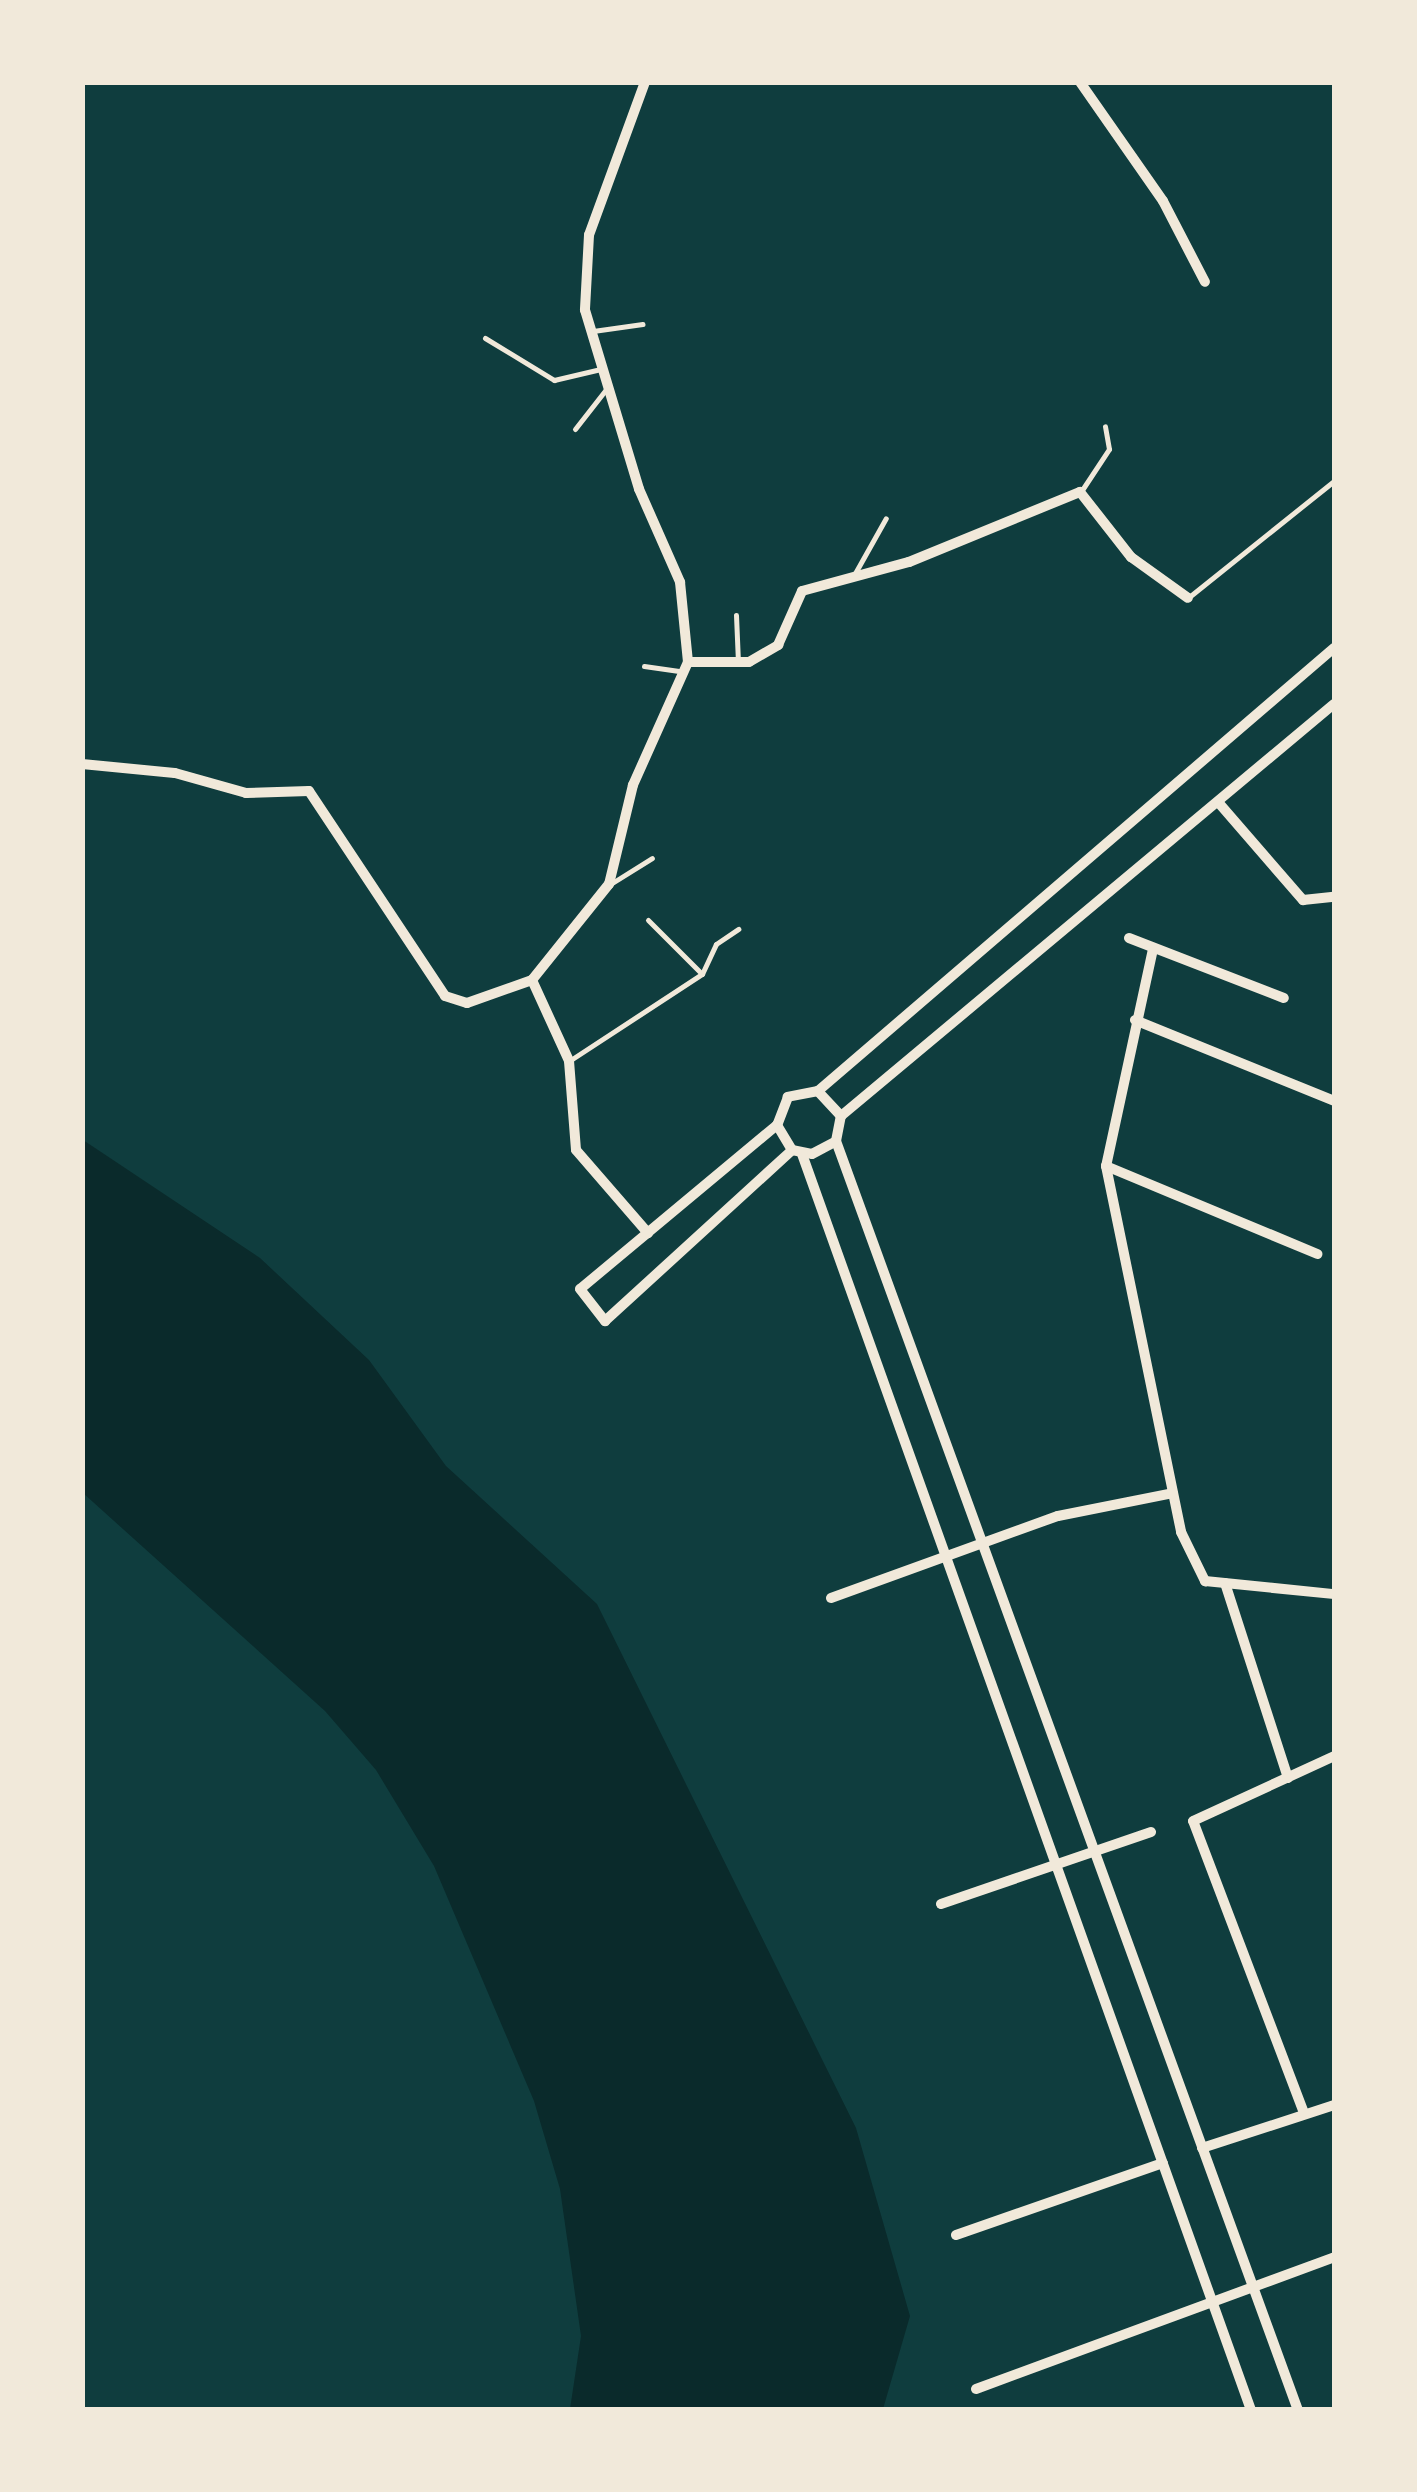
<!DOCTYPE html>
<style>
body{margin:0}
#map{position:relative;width:1417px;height:2492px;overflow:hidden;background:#0f3d3e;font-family:"Alegreya Sans",sans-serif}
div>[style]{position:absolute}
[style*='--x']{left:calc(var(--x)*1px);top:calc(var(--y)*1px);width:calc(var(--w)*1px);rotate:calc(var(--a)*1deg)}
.water>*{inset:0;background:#0a2a2b}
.service>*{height:5px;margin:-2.5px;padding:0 2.5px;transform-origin:2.5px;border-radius:2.5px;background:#f1e9da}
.minor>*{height:10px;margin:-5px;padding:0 5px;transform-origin:5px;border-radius:5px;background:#f1e9da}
span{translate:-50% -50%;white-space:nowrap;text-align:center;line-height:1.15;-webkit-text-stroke:9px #f1e9da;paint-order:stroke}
.frame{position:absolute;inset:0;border:85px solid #f1e9da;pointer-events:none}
</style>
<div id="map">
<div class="water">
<i style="clip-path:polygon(83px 1140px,260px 1258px,369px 1360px,446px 1466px,597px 1604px,856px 2128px,910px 2316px,883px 2409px,570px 2409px,581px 2336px,560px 2189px,534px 2101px,434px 1866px,376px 1770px,325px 1711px,83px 1493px)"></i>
</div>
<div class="service">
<i style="--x:593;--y:331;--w:50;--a:-8"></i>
<i style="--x:485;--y:338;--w:81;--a:31.3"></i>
<i style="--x:554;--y:380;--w:48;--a:-13.2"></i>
<i style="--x:575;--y:429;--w:52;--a:-52"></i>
<i style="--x:1082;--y:490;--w:49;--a:-56.6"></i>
<i style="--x:1109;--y:449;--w:23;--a:-100"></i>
<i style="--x:854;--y:575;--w:65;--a:-60.7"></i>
<i style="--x:1189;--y:597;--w:186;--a:-38.7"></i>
<i style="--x:736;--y:615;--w:47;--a:87.6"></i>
<i style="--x:644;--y:666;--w:37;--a:8"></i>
<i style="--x:612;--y:883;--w:47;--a:-32"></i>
<i style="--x:648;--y:920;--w:76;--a:45"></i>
<i style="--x:569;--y:1061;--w:159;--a:-33.2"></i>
<i style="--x:702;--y:974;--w:33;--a:-65"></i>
<i style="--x:716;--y:944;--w:27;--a:-34"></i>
</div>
<div class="minor">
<i style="--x:645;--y:82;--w:163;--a:110.1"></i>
<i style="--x:589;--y:235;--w:75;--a:93.1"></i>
<i style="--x:585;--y:310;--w:187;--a:73.2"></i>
<i style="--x:639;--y:489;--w:102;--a:66.2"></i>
<i style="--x:680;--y:582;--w:80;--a:84.3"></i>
<i style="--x:688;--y:662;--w:135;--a:114.1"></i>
<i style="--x:633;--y:785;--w:102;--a:103.6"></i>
<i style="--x:609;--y:884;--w:123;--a:128.7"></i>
<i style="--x:532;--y:980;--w:89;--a:65.4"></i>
<i style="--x:569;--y:1061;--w:89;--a:85.5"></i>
<i style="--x:576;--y:1150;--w:110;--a:49.1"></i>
<i style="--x:1080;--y:82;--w:145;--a:55.1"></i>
<i style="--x:1163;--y:201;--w:91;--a:62.6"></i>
<i style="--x:688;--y:662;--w:61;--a:0"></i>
<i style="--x:749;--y:662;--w:34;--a:-30"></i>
<i style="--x:778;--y:645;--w:59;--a:-66"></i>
<i style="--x:802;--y:591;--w:111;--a:-15.2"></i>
<i style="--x:909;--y:562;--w:185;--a:-22.3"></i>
<i style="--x:1080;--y:492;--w:83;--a:51.9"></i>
<i style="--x:1131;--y:557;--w:70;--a:35.7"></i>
<i style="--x:82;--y:764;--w:93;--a:5.5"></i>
<i style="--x:175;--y:773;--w:74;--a:15.7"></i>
<i style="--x:246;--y:793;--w:63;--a:-1.8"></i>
<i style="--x:309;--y:791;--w:246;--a:56.4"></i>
<i style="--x:445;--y:996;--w:23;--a:18"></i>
<i style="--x:467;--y:1003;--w:69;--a:-19.5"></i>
<i style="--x:1218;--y:802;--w:130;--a:49.1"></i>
<i style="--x:1303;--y:900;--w:31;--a:-6"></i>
<i style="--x:1129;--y:938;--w:166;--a:21.2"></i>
<i style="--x:1153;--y:949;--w:222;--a:102.2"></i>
<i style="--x:1106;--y:1166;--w:374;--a:78.4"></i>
<i style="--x:1181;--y:1532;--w:55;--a:63.9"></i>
<i style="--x:1205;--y:1581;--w:130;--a:5.8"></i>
<i style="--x:1135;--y:1020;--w:215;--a:22.1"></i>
<i style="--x:818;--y:1091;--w:680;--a:-40.65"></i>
<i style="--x:841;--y:1116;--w:642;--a:-39.89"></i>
<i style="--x:777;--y:1125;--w:29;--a:59"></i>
<i style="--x:792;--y:1150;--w:20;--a:11"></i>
<i style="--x:812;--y:1154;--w:27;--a:-28"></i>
<i style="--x:836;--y:1141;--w:25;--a:-79"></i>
<i style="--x:841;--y:1116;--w:34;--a:-133"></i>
<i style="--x:818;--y:1091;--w:31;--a:169"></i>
<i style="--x:788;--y:1097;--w:30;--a:111"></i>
<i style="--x:777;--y:1125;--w:256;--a:140.2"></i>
<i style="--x:580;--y:1289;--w:41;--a:52"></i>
<i style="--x:605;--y:1321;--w:253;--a:-42.4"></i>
<i style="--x:836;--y:1141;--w:1350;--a:70"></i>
<i style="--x:802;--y:1154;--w:1334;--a:70.33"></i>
<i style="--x:1106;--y:1166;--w:229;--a:22.6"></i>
<i style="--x:1225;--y:1583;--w:205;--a:72.1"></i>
<i style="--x:831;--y:1598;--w:241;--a:-19.9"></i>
<i style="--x:1058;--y:1516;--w:117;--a:-11.3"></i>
<i style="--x:941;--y:1904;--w:222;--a:-18.9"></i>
<i style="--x:1304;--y:2113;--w:312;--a:-110.8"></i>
<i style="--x:1193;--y:1821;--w:155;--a:-24.7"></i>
<i style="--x:1202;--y:2148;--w:139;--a:-18"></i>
<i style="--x:956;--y:2235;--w:219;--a:-19.2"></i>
<i style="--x:976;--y:2389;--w:382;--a:-20.2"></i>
</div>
<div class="frame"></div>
</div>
